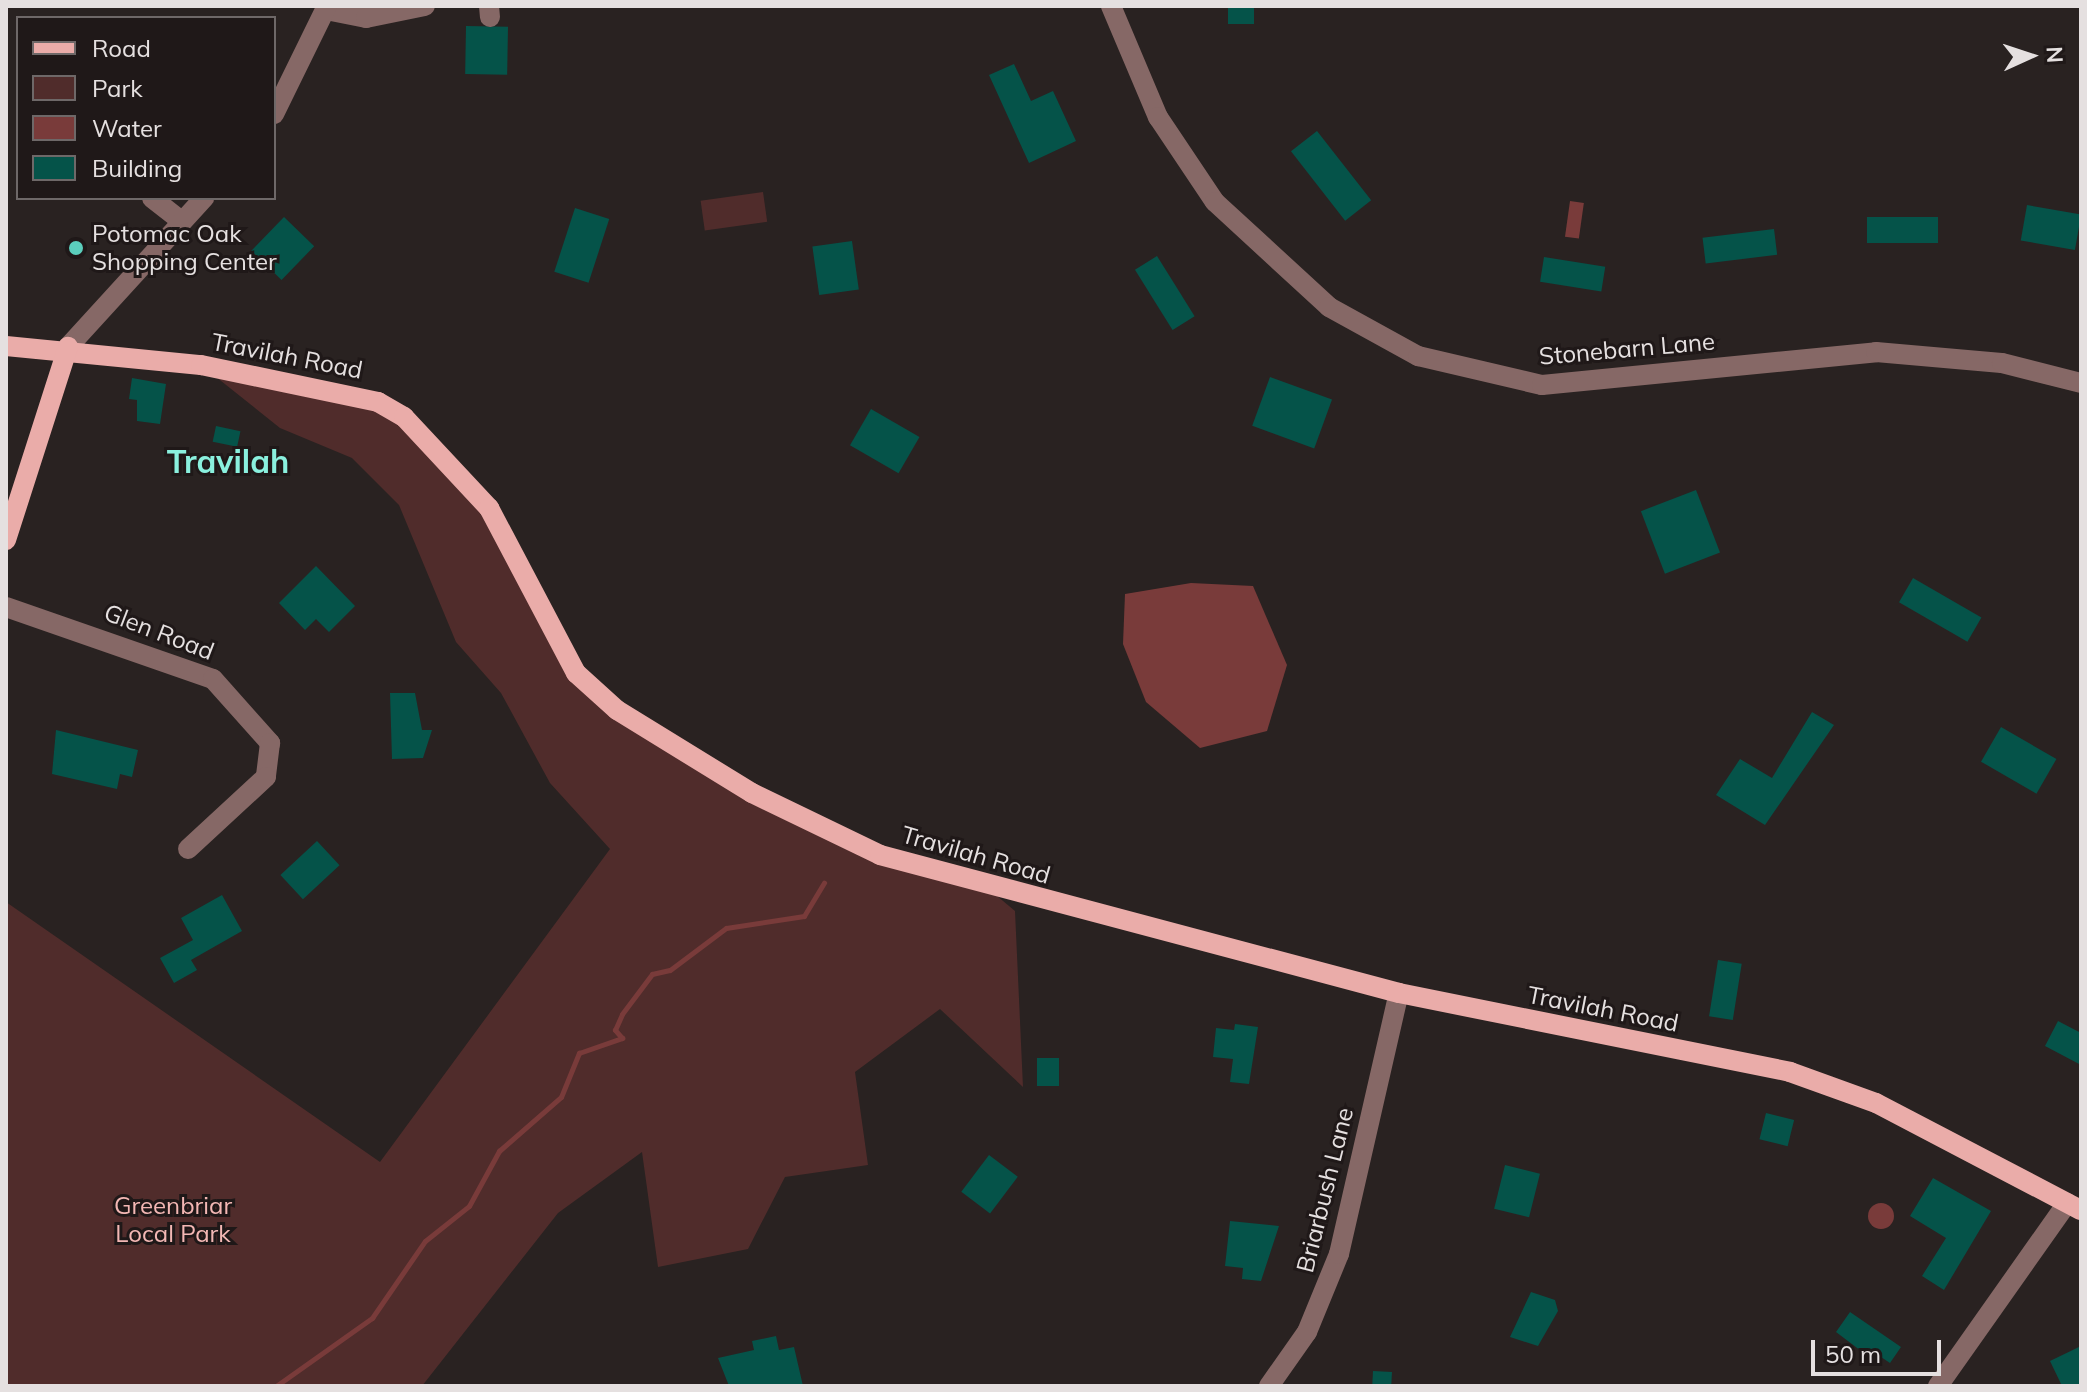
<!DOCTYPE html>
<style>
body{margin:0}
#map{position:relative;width:2087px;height:1392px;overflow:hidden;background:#292221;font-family:Mulish,sans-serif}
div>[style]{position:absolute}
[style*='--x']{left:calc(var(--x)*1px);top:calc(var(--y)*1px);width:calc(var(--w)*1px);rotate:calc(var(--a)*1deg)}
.green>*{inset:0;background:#502c2b;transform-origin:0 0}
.water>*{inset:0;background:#793b3a;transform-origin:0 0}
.round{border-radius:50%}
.stream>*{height:5px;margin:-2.5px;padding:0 2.5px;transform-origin:2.5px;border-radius:2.5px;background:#793b3a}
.building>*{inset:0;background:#055349;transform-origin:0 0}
.minor>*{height:20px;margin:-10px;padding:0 10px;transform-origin:10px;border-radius:10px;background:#866866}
.major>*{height:20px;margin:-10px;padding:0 10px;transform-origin:10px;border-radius:10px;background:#eaaca9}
.dots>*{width:22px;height:22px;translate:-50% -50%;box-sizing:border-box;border:4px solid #1f1818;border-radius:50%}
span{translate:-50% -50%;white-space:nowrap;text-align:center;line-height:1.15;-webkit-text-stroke:6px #1f1818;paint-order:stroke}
.poi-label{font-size:24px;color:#e5e0e0}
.left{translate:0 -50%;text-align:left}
.street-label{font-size:24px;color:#e5e0e0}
.park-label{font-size:24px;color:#f3b7b4}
.district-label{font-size:32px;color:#8af0de;font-weight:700}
.frame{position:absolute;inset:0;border:8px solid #e5e0e0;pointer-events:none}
.legend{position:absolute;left:16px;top:16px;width:260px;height:184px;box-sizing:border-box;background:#1f1818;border:2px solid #6e6868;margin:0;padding:10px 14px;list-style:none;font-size:24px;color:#e5e0e0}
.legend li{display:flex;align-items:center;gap:16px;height:40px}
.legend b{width:40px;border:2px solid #6e6868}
.north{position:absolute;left:1991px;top:16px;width:80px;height:80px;-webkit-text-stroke:6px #1f1818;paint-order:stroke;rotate:87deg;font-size:22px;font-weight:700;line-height:32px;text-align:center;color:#e5e0e0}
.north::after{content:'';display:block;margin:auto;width:28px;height:36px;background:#e5e0e0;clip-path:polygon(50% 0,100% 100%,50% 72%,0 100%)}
.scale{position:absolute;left:1811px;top:1340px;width:130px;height:36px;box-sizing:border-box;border:4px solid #e5e0e0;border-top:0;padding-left:10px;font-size:24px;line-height:28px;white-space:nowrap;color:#e5e0e0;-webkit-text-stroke:6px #1f1818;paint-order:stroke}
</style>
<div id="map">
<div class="green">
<i style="left:763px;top:192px;width:30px;height:63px;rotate:82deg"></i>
<i style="clip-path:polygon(201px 365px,378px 402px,489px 508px,576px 673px,617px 710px,880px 855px,984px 885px,1015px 911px,1023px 1087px,940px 1009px,855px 1072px,868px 1165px,785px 1177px,748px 1249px,658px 1267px,642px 1152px,558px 1213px,422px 1386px,6px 1386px,6px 902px,380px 1162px,610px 849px,550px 783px,501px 693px,456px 642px,399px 505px,352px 458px,280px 428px)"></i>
</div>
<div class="water">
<i style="left:1570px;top:201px;width:14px;height:36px;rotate:8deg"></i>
<i style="clip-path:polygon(1191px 583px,1253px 586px,1287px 665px,1267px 731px,1200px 748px,1146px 702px,1123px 644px,1125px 594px)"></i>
<i class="round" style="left:1868px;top:1203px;width:26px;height:26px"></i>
</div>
<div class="stream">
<i style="--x:276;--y:1386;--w:118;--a:-35.3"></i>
<i style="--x:372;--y:1318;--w:93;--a:-55.5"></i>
<i style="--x:425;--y:1241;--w:56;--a:-38.5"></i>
<i style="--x:469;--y:1206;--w:63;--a:-61.4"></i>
<i style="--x:499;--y:1151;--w:82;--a:-41.1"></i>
<i style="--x:561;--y:1097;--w:48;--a:-67.8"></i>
<i style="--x:579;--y:1053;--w:46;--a:-19.2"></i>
<i style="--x:622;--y:1038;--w:11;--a:-131"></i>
<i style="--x:615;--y:1030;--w:17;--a:-66"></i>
<i style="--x:622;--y:1014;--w:50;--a:-53.1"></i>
<i style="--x:652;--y:974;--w:18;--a:-13"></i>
<i style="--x:670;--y:970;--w:70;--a:-36.9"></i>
<i style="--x:726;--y:928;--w:79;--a:-8.7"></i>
<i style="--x:804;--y:916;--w:39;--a:-59"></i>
</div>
<div class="building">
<i style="left:1228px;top:6px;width:26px;height:18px"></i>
<i style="left:466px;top:26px;width:42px;height:48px;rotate:1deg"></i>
<i style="clip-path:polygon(1014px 64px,1031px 101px,1053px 91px,1076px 141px,1029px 163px,989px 75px)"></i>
<i style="left:1317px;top:131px;width:88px;height:33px;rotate:52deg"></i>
<i style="left:2027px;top:205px;width:55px;height:36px;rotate:10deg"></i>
<i style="left:575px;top:208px;width:36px;height:67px;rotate:18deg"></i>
<i style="left:284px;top:217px;width:42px;height:47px;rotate:44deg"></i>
<i style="left:1938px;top:217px;width:26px;height:71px;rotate:90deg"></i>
<i style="left:1774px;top:229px;width:26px;height:72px;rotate:83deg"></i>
<i style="left:852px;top:241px;width:49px;height:40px;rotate:82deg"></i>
<i style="left:1157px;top:256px;width:71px;height:26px;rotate:58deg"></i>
<i style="left:1544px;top:257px;width:62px;height:25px;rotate:9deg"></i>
<i style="left:1270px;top:377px;width:66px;height:52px;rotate:20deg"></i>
<i style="clip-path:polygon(132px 378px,166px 384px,160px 424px,137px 421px,137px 400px,129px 399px)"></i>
<i style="left:871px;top:409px;width:56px;height:42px;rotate:30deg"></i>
<i style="left:216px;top:426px;width:25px;height:16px;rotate:12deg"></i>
<i style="left:1696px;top:490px;width:67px;height:59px;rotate:69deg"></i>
<i style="clip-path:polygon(316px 566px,355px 606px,329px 632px,316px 619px,305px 630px,279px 603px)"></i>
<i style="left:1913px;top:578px;width:79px;height:28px;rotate:30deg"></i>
<i style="clip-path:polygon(390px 693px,415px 693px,422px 730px,432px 730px,423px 758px,392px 759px)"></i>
<i style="clip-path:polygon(1812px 712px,1834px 725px,1765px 825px,1716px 795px,1740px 759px,1772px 778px)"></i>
<i style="left:2001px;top:727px;width:64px;height:40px;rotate:30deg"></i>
<i style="clip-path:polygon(56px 730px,138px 750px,132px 777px,120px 774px,117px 789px,52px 774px)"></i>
<i style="left:317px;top:841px;width:33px;height:50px;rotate:47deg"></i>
<i style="clip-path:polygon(222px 895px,242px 931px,191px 960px,197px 970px,174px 983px,160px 958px,193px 940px,181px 918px)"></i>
<i style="left:1718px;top:960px;width:24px;height:57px;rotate:9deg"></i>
<i style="clip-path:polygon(2058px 1021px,2081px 1033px,2081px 1065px,2045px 1046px)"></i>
<i style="clip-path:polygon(1235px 1024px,1258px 1027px,1249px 1084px,1230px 1082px,1233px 1059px,1213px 1057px,1216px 1028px,1234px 1030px)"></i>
<i style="left:1037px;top:1058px;width:22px;height:28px"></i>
<i style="left:1766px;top:1113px;width:29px;height:27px;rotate:14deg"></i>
<i style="left:989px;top:1155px;width:36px;height:46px;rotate:37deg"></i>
<i style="left:1505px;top:1165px;width:36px;height:45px;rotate:14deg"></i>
<i style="clip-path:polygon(1933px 1178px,1991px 1211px,1944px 1290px,1922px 1276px,1946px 1238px,1910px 1216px)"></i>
<i style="clip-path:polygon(1230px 1221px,1279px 1226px,1261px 1281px,1242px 1279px,1243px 1268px,1225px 1266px)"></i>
<i style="clip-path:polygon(1531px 1292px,1555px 1300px,1558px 1311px,1538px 1346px,1510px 1337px)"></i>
<i style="clip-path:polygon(1850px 1312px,1901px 1347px,1890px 1363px,1881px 1357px,1877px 1363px,1836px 1332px)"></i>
<i style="clip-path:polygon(776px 1336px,779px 1350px,794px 1347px,803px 1386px,729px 1386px,718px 1358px,754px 1350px,752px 1341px)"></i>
<i style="clip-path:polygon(2081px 1346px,2081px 1386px,2062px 1386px,2050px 1361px)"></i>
<i style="left:1373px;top:1371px;width:19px;height:15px;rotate:3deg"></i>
</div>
<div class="minor">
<i style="--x:489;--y:6;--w:11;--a:85"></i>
<i style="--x:1111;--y:6;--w:121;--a:67.1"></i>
<i style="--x:1158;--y:117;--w:102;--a:56.2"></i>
<i style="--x:1215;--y:202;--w:155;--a:42.6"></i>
<i style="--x:1329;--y:307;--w:102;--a:28.8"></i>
<i style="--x:1418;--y:356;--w:127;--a:13.2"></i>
<i style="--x:1542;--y:385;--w:336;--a:-5.6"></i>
<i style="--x:1876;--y:352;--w:126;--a:5"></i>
<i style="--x:2002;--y:363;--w:81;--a:14.2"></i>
<i style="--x:326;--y:10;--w:41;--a:11.3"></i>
<i style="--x:366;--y:18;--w:60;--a:-11.5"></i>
<i style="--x:274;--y:114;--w:120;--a:-63.9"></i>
<i style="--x:152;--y:198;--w:37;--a:38"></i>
<i style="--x:68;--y:347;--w:202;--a:-47.6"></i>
<i style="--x:6;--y:607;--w:219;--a:19.2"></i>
<i style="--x:213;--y:679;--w:86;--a:48.3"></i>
<i style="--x:270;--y:743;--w:34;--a:97"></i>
<i style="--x:266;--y:777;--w:106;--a:137.3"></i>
<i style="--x:1269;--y:1386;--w:66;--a:-54.9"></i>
<i style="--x:1307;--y:1332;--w:84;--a:-67.7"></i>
<i style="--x:1339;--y:1254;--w:268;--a:-77.1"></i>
<i style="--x:1938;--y:1386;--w:224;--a:-54.8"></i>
</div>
<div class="major">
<i style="--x:6;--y:346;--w:196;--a:5.6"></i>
<i style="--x:201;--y:365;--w:181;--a:11.8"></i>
<i style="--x:378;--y:402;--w:30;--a:30"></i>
<i style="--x:404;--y:417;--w:125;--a:47"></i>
<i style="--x:489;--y:508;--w:187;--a:62.2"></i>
<i style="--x:576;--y:673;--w:55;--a:42.1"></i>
<i style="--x:617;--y:710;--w:158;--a:31.6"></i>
<i style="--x:752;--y:793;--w:142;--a:25.8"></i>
<i style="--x:880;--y:855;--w:537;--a:14.89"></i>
<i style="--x:1399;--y:993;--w:399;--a:11.4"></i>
<i style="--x:1790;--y:1072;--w:91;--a:19.8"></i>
<i style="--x:1876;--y:1103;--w:231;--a:27.6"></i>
<i style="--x:6;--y:540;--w:203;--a:-72.2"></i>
</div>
<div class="dots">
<i style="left:76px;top:248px;background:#5bcebc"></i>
</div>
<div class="poi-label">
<span class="left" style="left:92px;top:248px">Potomac Oak<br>Shopping Center</span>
</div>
<div class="street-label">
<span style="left:1627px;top:349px;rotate:-5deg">Stonebarn Lane</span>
<span style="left:287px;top:356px;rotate:11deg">Travilah Road</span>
<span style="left:159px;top:632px;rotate:21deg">Glen Road</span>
<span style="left:976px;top:855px;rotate:16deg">Travilah Road</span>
<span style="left:1603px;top:1009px;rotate:11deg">Travilah Road</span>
<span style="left:1325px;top:1190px;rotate:-76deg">Briarbush Lane</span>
</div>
<div class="park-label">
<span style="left:173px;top:1220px">Greenbriar<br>Local Park</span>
</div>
<div class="district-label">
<span style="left:228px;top:461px">Travilah</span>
</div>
<div class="frame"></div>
<ul class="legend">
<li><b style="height:10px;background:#eaaca9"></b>Road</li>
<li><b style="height:22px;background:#502c2b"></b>Park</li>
<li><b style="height:22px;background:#793b3a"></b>Water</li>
<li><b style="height:22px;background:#055349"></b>Building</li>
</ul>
<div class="north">N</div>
<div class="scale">50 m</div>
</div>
